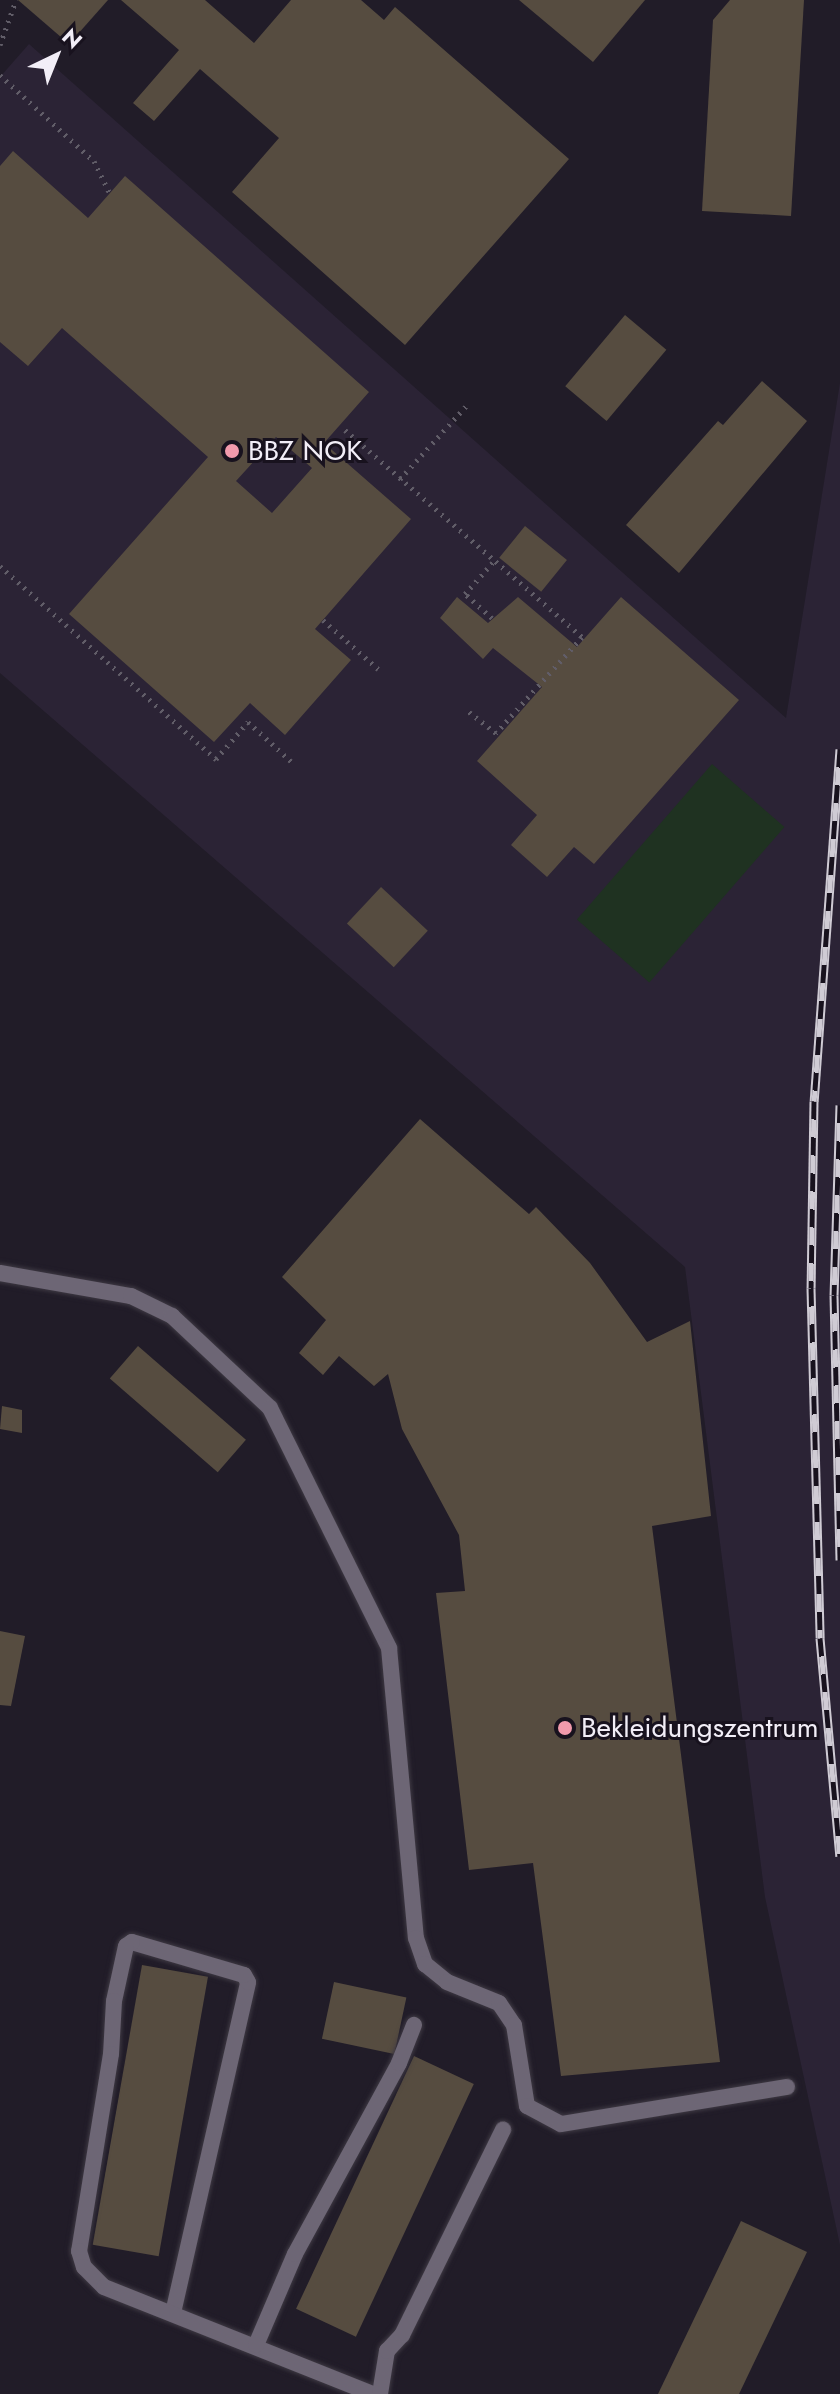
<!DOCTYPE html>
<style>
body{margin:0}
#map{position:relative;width:840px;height:2394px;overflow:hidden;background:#211c28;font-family:Jost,sans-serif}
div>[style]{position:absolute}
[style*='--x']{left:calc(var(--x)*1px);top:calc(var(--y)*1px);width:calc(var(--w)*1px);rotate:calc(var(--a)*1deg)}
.built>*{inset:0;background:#2b2335}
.green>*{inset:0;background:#1f3221;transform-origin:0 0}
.building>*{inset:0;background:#564c40;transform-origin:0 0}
.path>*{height:5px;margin-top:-2.5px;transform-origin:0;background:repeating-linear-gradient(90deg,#615d68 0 2px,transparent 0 8px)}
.roads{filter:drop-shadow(0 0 2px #3e3943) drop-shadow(0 0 2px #3e3943)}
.service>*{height:16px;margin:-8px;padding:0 8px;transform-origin:8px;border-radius:8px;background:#6d6675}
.rail>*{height:9px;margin-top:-4.5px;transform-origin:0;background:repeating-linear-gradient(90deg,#18121e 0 18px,#cfcbd4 0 36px);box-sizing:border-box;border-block:2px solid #cfcbd4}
.dots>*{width:22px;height:22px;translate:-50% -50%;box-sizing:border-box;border:4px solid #18121e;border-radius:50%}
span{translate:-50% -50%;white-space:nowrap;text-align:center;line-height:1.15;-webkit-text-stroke:6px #18121e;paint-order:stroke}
.poi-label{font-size:28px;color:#f2eef7}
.left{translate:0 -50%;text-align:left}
.north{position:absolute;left:16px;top:16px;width:80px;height:80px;-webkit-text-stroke:6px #18121e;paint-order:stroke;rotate:43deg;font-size:22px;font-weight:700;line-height:32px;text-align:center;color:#f2eef7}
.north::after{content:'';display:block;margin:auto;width:28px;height:36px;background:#f2eef7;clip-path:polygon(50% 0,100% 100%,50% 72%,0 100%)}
</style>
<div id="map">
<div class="built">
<i style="clip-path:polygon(29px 44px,786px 718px,840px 383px,840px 2245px,765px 1897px,685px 1267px,0 673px,0 77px)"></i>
</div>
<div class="green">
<i style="left:712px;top:764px;width:96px;height:206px;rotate:41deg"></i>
</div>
<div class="building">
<i style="clip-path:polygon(18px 0,108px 0,69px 44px)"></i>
<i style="clip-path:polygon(121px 0,205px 0,254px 43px,291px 0,361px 0,384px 20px,395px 7px,569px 159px,405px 345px,232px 192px,279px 138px,200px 69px,154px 121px,133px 103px,179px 50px)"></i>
<i style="clip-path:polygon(519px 0,645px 0,593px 62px)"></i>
<i style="clip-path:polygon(730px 0,804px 0,791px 216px,702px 211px,713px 20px)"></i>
<i style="clip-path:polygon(evenodd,13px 151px,88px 218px,125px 176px,369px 392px,324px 443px,411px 519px,315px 629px,351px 660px,285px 735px,250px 703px,214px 742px,69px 614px,208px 457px,62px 328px,28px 366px,0 342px,0 166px,13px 151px,276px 437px,312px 468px,272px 513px,236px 481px,276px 437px)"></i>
<i style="left:625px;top:315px;width:54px;height:93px;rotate:40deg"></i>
<i style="clip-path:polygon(762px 381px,807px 421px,679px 573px,626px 525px,718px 421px,723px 425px)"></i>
<i style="left:525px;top:526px;width:54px;height:41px;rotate:39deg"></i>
<i style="clip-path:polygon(457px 597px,488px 623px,518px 597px,577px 647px,621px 597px,739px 700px,594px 864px,574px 847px,547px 877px,511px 845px,537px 815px,477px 761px,542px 687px,493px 648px,483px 659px,440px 618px)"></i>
<i style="left:381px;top:887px;width:64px;height:50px;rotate:43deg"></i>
<i style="clip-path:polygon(420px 1119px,529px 1214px,536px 1207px,590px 1263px,647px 1342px,690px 1321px,711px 1516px,652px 1526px,720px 2062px,561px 2076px,533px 1863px,469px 1870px,436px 1593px,465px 1591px,459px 1535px,402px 1429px,388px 1374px,374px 1386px,339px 1356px,323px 1375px,299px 1353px,326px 1320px,282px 1277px)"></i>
<i style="left:138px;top:1346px;width:143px;height:43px;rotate:41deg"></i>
<i style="clip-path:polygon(2px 1406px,22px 1410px,22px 1433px,0 1429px)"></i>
<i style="clip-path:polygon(0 1631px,25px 1636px,11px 1706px,0 1705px)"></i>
<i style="left:142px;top:1965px;width:67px;height:284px;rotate:10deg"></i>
<i style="left:334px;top:1982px;width:74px;height:58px;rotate:12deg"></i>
<i style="left:414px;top:2056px;width:66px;height:279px;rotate:25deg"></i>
<i style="clip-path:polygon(741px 2221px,807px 2252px,739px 2394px,658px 2394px)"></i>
</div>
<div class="path">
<i style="--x:0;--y:45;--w:48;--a:-70.4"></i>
<i style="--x:0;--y:75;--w:127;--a:42.5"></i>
<i style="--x:94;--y:161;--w:37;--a:64"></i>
<i style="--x:345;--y:430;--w:315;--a:41.1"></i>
<i style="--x:582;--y:637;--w:129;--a:131.9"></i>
<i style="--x:496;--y:733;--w:36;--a:-142"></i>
<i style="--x:400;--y:479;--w:100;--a:-47.8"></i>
<i style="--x:0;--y:566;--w:290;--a:41.8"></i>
<i style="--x:216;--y:759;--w:49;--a:-49.1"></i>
<i style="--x:248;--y:722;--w:62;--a:42.4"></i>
<i style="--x:492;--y:618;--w:36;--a:-138"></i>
<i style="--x:465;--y:594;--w:44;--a:-48.7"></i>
<i style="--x:323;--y:620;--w:74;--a:41.7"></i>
</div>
<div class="roads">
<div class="service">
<i style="--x:0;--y:1273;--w:133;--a:10"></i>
<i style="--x:131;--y:1296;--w:46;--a:26"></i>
<i style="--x:172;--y:1316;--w:134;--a:43.2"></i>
<i style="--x:270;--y:1408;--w:268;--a:63.6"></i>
<i style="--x:389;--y:1648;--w:291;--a:84.7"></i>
<i style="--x:416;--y:1938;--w:28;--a:71"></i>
<i style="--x:425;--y:1964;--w:28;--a:39"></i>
<i style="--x:447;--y:1982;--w:56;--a:22"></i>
<i style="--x:499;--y:2003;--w:27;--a:56"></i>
<i style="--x:514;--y:2025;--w:82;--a:80.9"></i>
<i style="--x:527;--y:2106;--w:38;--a:28"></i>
<i style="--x:561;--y:2124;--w:229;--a:-9.3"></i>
<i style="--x:173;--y:2313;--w:339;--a:-77.2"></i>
<i style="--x:248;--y:1982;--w:8;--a:-120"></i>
<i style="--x:244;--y:1975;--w:117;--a:-163.6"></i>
<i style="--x:132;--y:1942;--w:7;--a:146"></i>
<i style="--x:126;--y:1946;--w:56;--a:102.3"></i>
<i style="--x:114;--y:2001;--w:53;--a:93.2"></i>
<i style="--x:111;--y:2054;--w:200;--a:99.2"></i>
<i style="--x:79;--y:2251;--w:17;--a:73"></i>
<i style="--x:84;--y:2267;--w:28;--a:45"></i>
<i style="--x:104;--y:2287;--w:289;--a:21.7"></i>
<i style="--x:256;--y:2345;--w:99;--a:-66.8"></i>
<i style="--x:295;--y:2254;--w:217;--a:-61.4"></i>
<i style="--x:399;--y:2063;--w:41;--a:-68.5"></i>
<i style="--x:380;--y:2394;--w:44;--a:-80.8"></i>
<i style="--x:387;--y:2351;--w:22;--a:-47"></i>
<i style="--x:402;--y:2335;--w:229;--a:-63.8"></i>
</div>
</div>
<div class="rail">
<i style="--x:840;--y:749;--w:353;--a:94.2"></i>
<i style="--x:814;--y:1101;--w:187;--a:90.9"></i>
<i style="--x:811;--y:1288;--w:350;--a:88.5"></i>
<i style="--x:820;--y:1638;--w:219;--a:84.8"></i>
<i style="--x:840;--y:1105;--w:190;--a:91.8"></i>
<i style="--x:834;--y:1295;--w:265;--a:88.7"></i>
</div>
<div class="dots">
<i style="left:232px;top:451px;background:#f29aac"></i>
<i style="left:565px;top:1728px;background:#f29aac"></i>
</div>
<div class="poi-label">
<span class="left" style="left:248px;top:451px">BBZ NOK</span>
<span class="left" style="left:581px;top:1728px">Bekleidungszentrum</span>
</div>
<div class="north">N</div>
</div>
